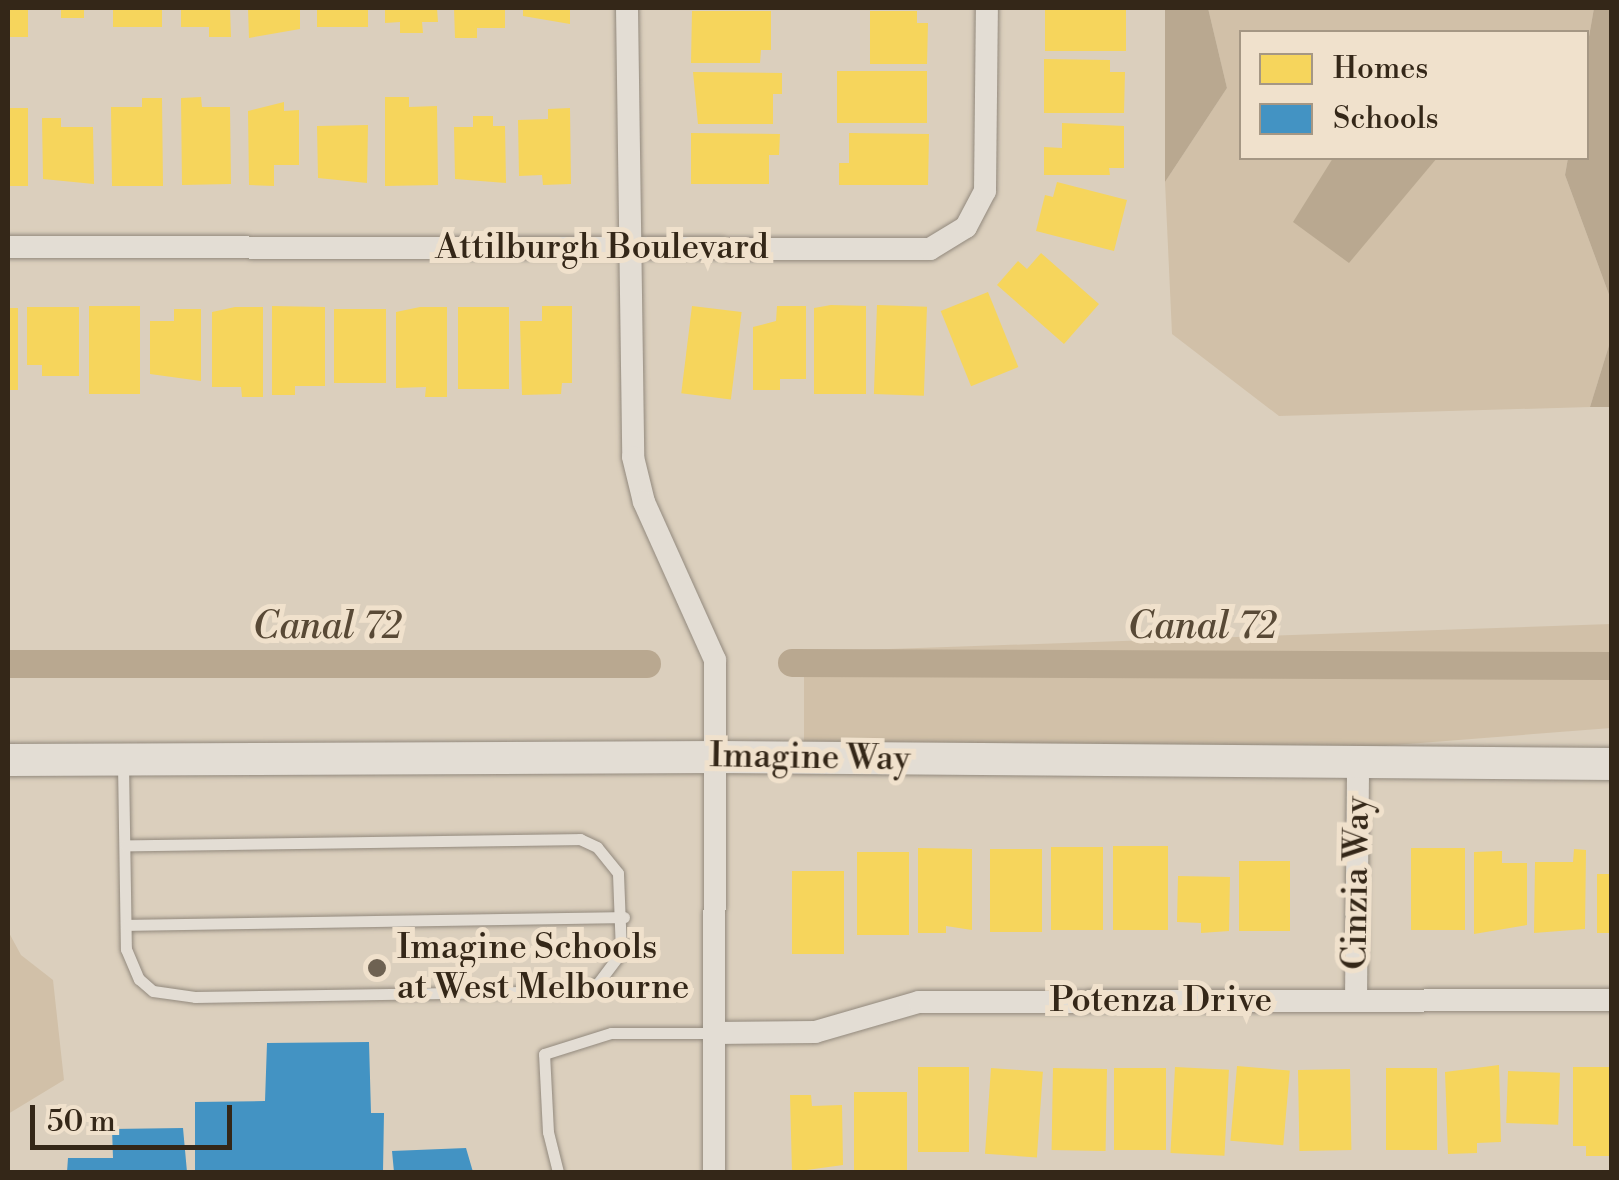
<!DOCTYPE html>
<style>
body{margin:0}
#map{position:relative;width:1619px;height:1180px;overflow:hidden;background:#dbcfbd;font-family:"Libre Bodoni",serif}
div>[style]{position:absolute}
[style*='--x']{left:calc(var(--x)*1px);top:calc(var(--y)*1px);width:calc(var(--w)*1px);rotate:calc(var(--a)*1deg)}
.green>*{inset:0;background:#d1c0a8}
.water>*{inset:0;background:#b9a890}
.homes>*{inset:0;background:#f6d55c;transform-origin:0 0}
.schools>*{inset:0;background:#4393c3}
.canal>*{height:28px;margin:-14px;padding:0 14px;transform-origin:14px;border-radius:14px;background:#b9a890}
.roads{filter:drop-shadow(0 0 2px #92897d) drop-shadow(0 0 2px #92897d)}
.lane>*{height:11px;margin:-5.5px;padding:0 5.5px;transform-origin:5.5px;border-radius:5.5px;background:#e3ddd4}
.street>*{height:22px;margin:-11px;padding:0 11px;transform-origin:11px;border-radius:11px;background:#e3ddd4}
.secondary>*{height:32px;margin:-16px;padding:0 16px;transform-origin:16px;border-radius:16px;background:#e3ddd4}
.dots>*{width:28px;height:28px;translate:-50% -50%;box-sizing:border-box;border:5px solid #f0e1cc;border-radius:50%}
span{translate:-50% -50%;white-space:nowrap;text-align:center;line-height:1.15;-webkit-text-stroke:10px #f0e1cc;paint-order:stroke}
.street-label{font-size:35px;color:#342718}
.poi-label{font-size:35px;color:#342718}
.left{translate:0 -50%;text-align:left}
.water-label{font-size:38px;color:#584936;font-style:italic}
.frame{position:absolute;inset:0;border:10px solid #342718;pointer-events:none}
.legend{position:absolute;left:1239px;top:30px;width:350px;height:130px;box-sizing:border-box;background:#f0e1cc;border:2px solid #a59784;margin:0;padding:12px 18px;list-style:none;font-size:30px;color:#342718}
.legend li{display:flex;align-items:center;gap:20px;height:50px}
.legend b{width:50px;border:2px solid #a59784}
.scale{position:absolute;left:30px;top:1105px;width:202px;height:45px;box-sizing:border-box;border:5px solid #342718;border-top:0;padding-left:12px;font-size:30px;line-height:35px;white-space:nowrap;color:#342718;-webkit-text-stroke:8px #f0e1cc;paint-order:stroke}
</style>
<div id="map">
<div class="green">
<i style="clip-path:polygon(1208px 8px,1594px 8px,1587px 48px,1586px 32px,1242px 32px,1242px 158px,1568px 158px,1565px 175px,1611px 300px,1611px 339px,1590px 407px,1279px 416px,1172px 334px,1165px 182px,1227px 88px)"></i>
<i style="clip-path:polygon(1611px 624px,1611px 728px,1343px 749px,804px 742px,804px 652px)"></i>
<i style="clip-path:polygon(8px 931px,21px 955px,53px 980px,64px 1080px,8px 1114px)"></i>
</div>
<div class="water">
<i style="clip-path:polygon(1165px 8px,1208px 8px,1227px 88px,1165px 182px)"></i>
<i style="clip-path:polygon(1594px 8px,1611px 8px,1611px 300px,1565px 175px,1568px 158px,1586px 158px,1587px 48px)"></i>
<i style="clip-path:polygon(1333px 158px,1437px 158px,1349px 263px,1293px 222px)"></i>
<i style="clip-path:polygon(1611px 339px,1611px 407px,1590px 407px)"></i>
</div>
<div class="homes">
<i style="left:8px;top:8px;width:20px;height:29px"></i>
<i style="left:61px;top:8px;width:23px;height:10px"></i>
<i style="left:113px;top:8px;width:49px;height:19px"></i>
<i style="clip-path:polygon(181px 8px,230px 8px,231px 37px,209px 37px,209px 27px,181px 27px)"></i>
<i style="clip-path:polygon(248px 8px,300px 8px,300px 29px,249px 38px)"></i>
<i style="left:317px;top:8px;width:51px;height:19px"></i>
<i style="clip-path:polygon(385px 8px,437px 8px,438px 22px,422px 22px,423px 33px,400px 33px,400px 22px,385px 23px)"></i>
<i style="clip-path:polygon(454px 8px,505px 8px,505px 28px,477px 28px,477px 38px,455px 38px)"></i>
<i style="clip-path:polygon(523px 8px,570px 8px,570px 24px,523px 16px)"></i>
<i style="left:1045px;top:8px;width:81px;height:43px"></i>
<i style="clip-path:polygon(692px 11px,771px 11px,771px 50px,761px 50px,760px 63px,691px 63px)"></i>
<i style="clip-path:polygon(870px 11px,917px 11px,917px 23px,928px 23px,927px 64px,870px 64px)"></i>
<i style="clip-path:polygon(1044px 59px,1110px 60px,1110px 72px,1125px 72px,1124px 113px,1044px 113px)"></i>
<i style="left:837px;top:71px;width:90px;height:52px"></i>
<i style="clip-path:polygon(693px 72px,782px 73px,782px 94px,773px 94px,773px 124px,698px 124px)"></i>
<i style="clip-path:polygon(201px 97px,202px 107px,230px 107px,231px 184px,182px 185px,181px 98px)"></i>
<i style="clip-path:polygon(385px 97px,409px 97px,409px 107px,437px 106px,438px 185px,385px 186px)"></i>
<i style="clip-path:polygon(142px 98px,162px 98px,163px 186px,112px 186px,111px 107px,142px 107px)"></i>
<i style="clip-path:polygon(284px 102px,284px 111px,299px 110px,299px 165px,274px 165px,274px 186px,249px 185px,248px 111px)"></i>
<i style="left:8px;top:108px;width:20px;height:78px"></i>
<i style="clip-path:polygon(570px 108px,571px 184px,543px 185px,542px 175px,519px 176px,518px 120px,548px 119px,548px 109px)"></i>
<i style="clip-path:polygon(473px 116px,493px 116px,493px 126px,505px 126px,506px 183px,455px 179px,454px 127px,473px 127px)"></i>
<i style="clip-path:polygon(42px 118px,61px 118px,61px 127px,93px 127px,94px 184px,43px 179px)"></i>
<i style="clip-path:polygon(1062px 123px,1124px 126px,1124px 168px,1109px 168px,1110px 175px,1044px 175px,1044px 147px,1062px 148px)"></i>
<i style="clip-path:polygon(368px 125px,367px 183px,318px 178px,317px 126px)"></i>
<i style="clip-path:polygon(691px 133px,780px 134px,779px 155px,769px 155px,769px 184px,691px 184px)"></i>
<i style="clip-path:polygon(849px 133px,929px 134px,928px 185px,839px 185px,839px 163px,849px 163px)"></i>
<i style="clip-path:polygon(1057px 182px,1127px 200px,1114px 251px,1036px 231px,1045px 195px,1053px 197px)"></i>
<i style="clip-path:polygon(1041px 253px,1099px 304px,1064px 344px,997px 285px,1018px 261px,1027px 269px)"></i>
<i style="left:988px;top:292px;width:81px;height:51px;rotate:68deg"></i>
<i style="clip-path:polygon(831px 305px,866px 306px,866px 394px,814px 394px,814px 308px)"></i>
<i style="left:877px;top:305px;width:50px;height:89px;rotate:2deg"></i>
<i style="left:89px;top:306px;width:51px;height:88px"></i>
<i style="clip-path:polygon(272px 306px,325px 307px,325px 386px,295px 386px,295px 395px,272px 395px)"></i>
<i style="clip-path:polygon(542px 306px,572px 306px,572px 383px,562px 383px,561px 394px,522px 395px,520px 321px,542px 321px)"></i>
<i style="left:692px;top:306px;width:50px;height:88px;rotate:7deg"></i>
<i style="clip-path:polygon(777px 306px,806px 306px,806px 379px,780px 379px,780px 390px,753px 390px,753px 327px,776px 321px)"></i>
<i style="clip-path:polygon(27px 307px,79px 307px,79px 376px,42px 376px,42px 365px,27px 365px)"></i>
<i style="clip-path:polygon(235px 307px,263px 307px,263px 397px,242px 397px,241px 387px,212px 387px,212px 312px)"></i>
<i style="clip-path:polygon(420px 307px,447px 307px,447px 397px,425px 397px,426px 387px,396px 388px,396px 312px)"></i>
<i style="left:458px;top:307px;width:51px;height:82px"></i>
<i style="left:8px;top:308px;width:10px;height:82px"></i>
<i style="clip-path:polygon(174px 309px,201px 309px,201px 381px,150px 374px,150px 321px,174px 321px)"></i>
<i style="left:334px;top:309px;width:52px;height:74px"></i>
<i style="left:1113px;top:846px;width:55px;height:84px"></i>
<i style="left:1051px;top:847px;width:52px;height:83px"></i>
<i style="clip-path:polygon(918px 848px,972px 849px,972px 930px,946px 926px,946px 933px,918px 933px)"></i>
<i style="left:1411px;top:848px;width:54px;height:82px"></i>
<i style="left:990px;top:849px;width:52px;height:83px"></i>
<i style="clip-path:polygon(1574px 849px,1586px 850px,1585px 929px,1534px 933px,1535px 862px,1573px 862px)"></i>
<i style="clip-path:polygon(1502px 851px,1502px 863px,1527px 863px,1527px 925px,1474px 934px,1474px 852px)"></i>
<i style="left:857px;top:852px;width:52px;height:83px"></i>
<i style="left:1239px;top:861px;width:51px;height:70px"></i>
<i style="left:792px;top:871px;width:52px;height:83px"></i>
<i style="left:1597px;top:874px;width:15px;height:59px"></i>
<i style="clip-path:polygon(1178px 876px,1230px 877px,1229px 931px,1201px 933px,1201px 923px,1177px 922px)"></i>
<i style="clip-path:polygon(1499px 1065px,1501px 1142px,1477px 1143px,1477px 1153px,1448px 1154px,1445px 1072px)"></i>
<i style="left:1237px;top:1066px;width:53px;height:75px;rotate:5deg"></i>
<i style="left:969px;top:1067px;width:85px;height:51px;rotate:90deg"></i>
<i style="left:1175px;top:1067px;width:54px;height:86px;rotate:3deg"></i>
<i style="clip-path:polygon(1573px 1067px,1612px 1067px,1612px 1156px,1586px 1156px,1586px 1146px,1573px 1146px)"></i>
<i style="left:991px;top:1068px;width:52px;height:86px;rotate:4deg"></i>
<i style="left:1053px;top:1068px;width:54px;height:82px;rotate:1deg"></i>
<i style="left:1114px;top:1068px;width:52px;height:82px"></i>
<i style="left:1386px;top:1068px;width:51px;height:82px"></i>
<i style="left:1350px;top:1069px;width:81px;height:52px;rotate:89deg"></i>
<i style="left:1508px;top:1071px;width:52px;height:52px;rotate:2deg"></i>
<i style="left:854px;top:1092px;width:53px;height:80px"></i>
<i style="clip-path:polygon(790px 1095px,811px 1095px,812px 1106px,842px 1105px,843px 1165px,792px 1172px)"></i>
</div>
<div class="schools">
<i style="clip-path:polygon(369px 1042px,371px 1113px,384px 1113px,383px 1172px,195px 1172px,195px 1102px,265px 1101px,267px 1043px)"></i>
<i style="clip-path:polygon(183px 1128px,187px 1172px,67px 1172px,68px 1158px,113px 1158px,112px 1129px)"></i>
<i style="clip-path:polygon(466px 1148px,473px 1172px,394px 1172px,392px 1151px)"></i>
</div>
<div class="canal">
<i style="--x:792;--y:663;--w:820;--a:0.21"></i>
<i style="--x:8;--y:664;--w:639;--a:0"></i>
</div>
<div class="roads">
<div class="lane">
<i style="--x:123;--y:764;--w:185;--a:89.1"></i>
<i style="--x:126;--y:949;--w:33;--a:67"></i>
<i style="--x:139;--y:979;--w:18;--a:41"></i>
<i style="--x:153;--y:991;--w:42;--a:8.1"></i>
<i style="--x:195;--y:997;--w:374;--a:-0.9"></i>
<i style="--x:569;--y:991;--w:30;--a:-15"></i>
<i style="--x:598;--y:983;--w:39;--a:-53"></i>
<i style="--x:621;--y:952;--w:79;--a:-92.2"></i>
<i style="--x:618;--y:873;--w:33;--a:-129"></i>
<i style="--x:597;--y:847;--w:19;--a:-155"></i>
<i style="--x:580;--y:839;--w:455;--a:179.2"></i>
<i style="--x:126;--y:925;--w:498;--a:-0.9"></i>
<i style="--x:558;--y:1172;--w:41;--a:-104"></i>
<i style="--x:548;--y:1132;--w:78;--a:-92.9"></i>
<i style="--x:544;--y:1054;--w:70;--a:-17.4"></i>
<i style="--x:611;--y:1033;--w:103;--a:0"></i>
</div>
<div class="street">
<i style="--x:627;--y:8;--w:449;--a:89.2"></i>
<i style="--x:633;--y:457;--w:46;--a:76.3"></i>
<i style="--x:644;--y:502;--w:173;--a:65.8"></i>
<i style="--x:715;--y:660;--w:512;--a:90.11"></i>
<i style="--x:8;--y:247;--w:922;--a:0.12"></i>
<i style="--x:930;--y:249;--w:42;--a:-31.4"></i>
<i style="--x:966;--y:227;--w:41;--a:-62.2"></i>
<i style="--x:985;--y:191;--w:183;--a:-89.4"></i>
<i style="--x:1356;--y:1001;--w:236;--a:-89.5"></i>
<i style="--x:714;--y:1033;--w:101;--a:-0.6"></i>
<i style="--x:815;--y:1032;--w:108;--a:-16.1"></i>
<i style="--x:919;--y:1002;--w:693;--a:-0.17"></i>
</div>
<div class="secondary">
<i style="--x:8;--y:760;--w:710;--a:-0.24"></i>
<i style="--x:718;--y:757;--w:894;--a:0.45"></i>
</div>
</div>
<div class="dots">
<i style="left:377px;top:968px;background:#6e6252"></i>
</div>
<div class="street-label">
<span style="left:602px;top:248px">Attilburgh Boulevard</span>
<span style="left:810px;top:758px;rotate:1deg">Imagine Way</span>
<span style="left:1357px;top:883px;rotate:-89deg">Cinzia Way</span>
<span style="left:1161px;top:1001px">Potenza Drive</span>
</div>
<div class="poi-label">
<span class="left" style="left:397px;top:968px">Imagine Schools<br>at West Melbourne</span>
</div>
<div class="water-label">
<span style="left:327px;top:627px">Canal 72</span>
<span style="left:1202px;top:627px">Canal 72</span>
</div>
<div class="frame"></div>
<ul class="legend">
<li><b style="height:28px;background:#f6d55c"></b>Homes</li>
<li><b style="height:28px;background:#4393c3"></b>Schools</li>
</ul>
<div class="scale">50 m</div>
</div>
